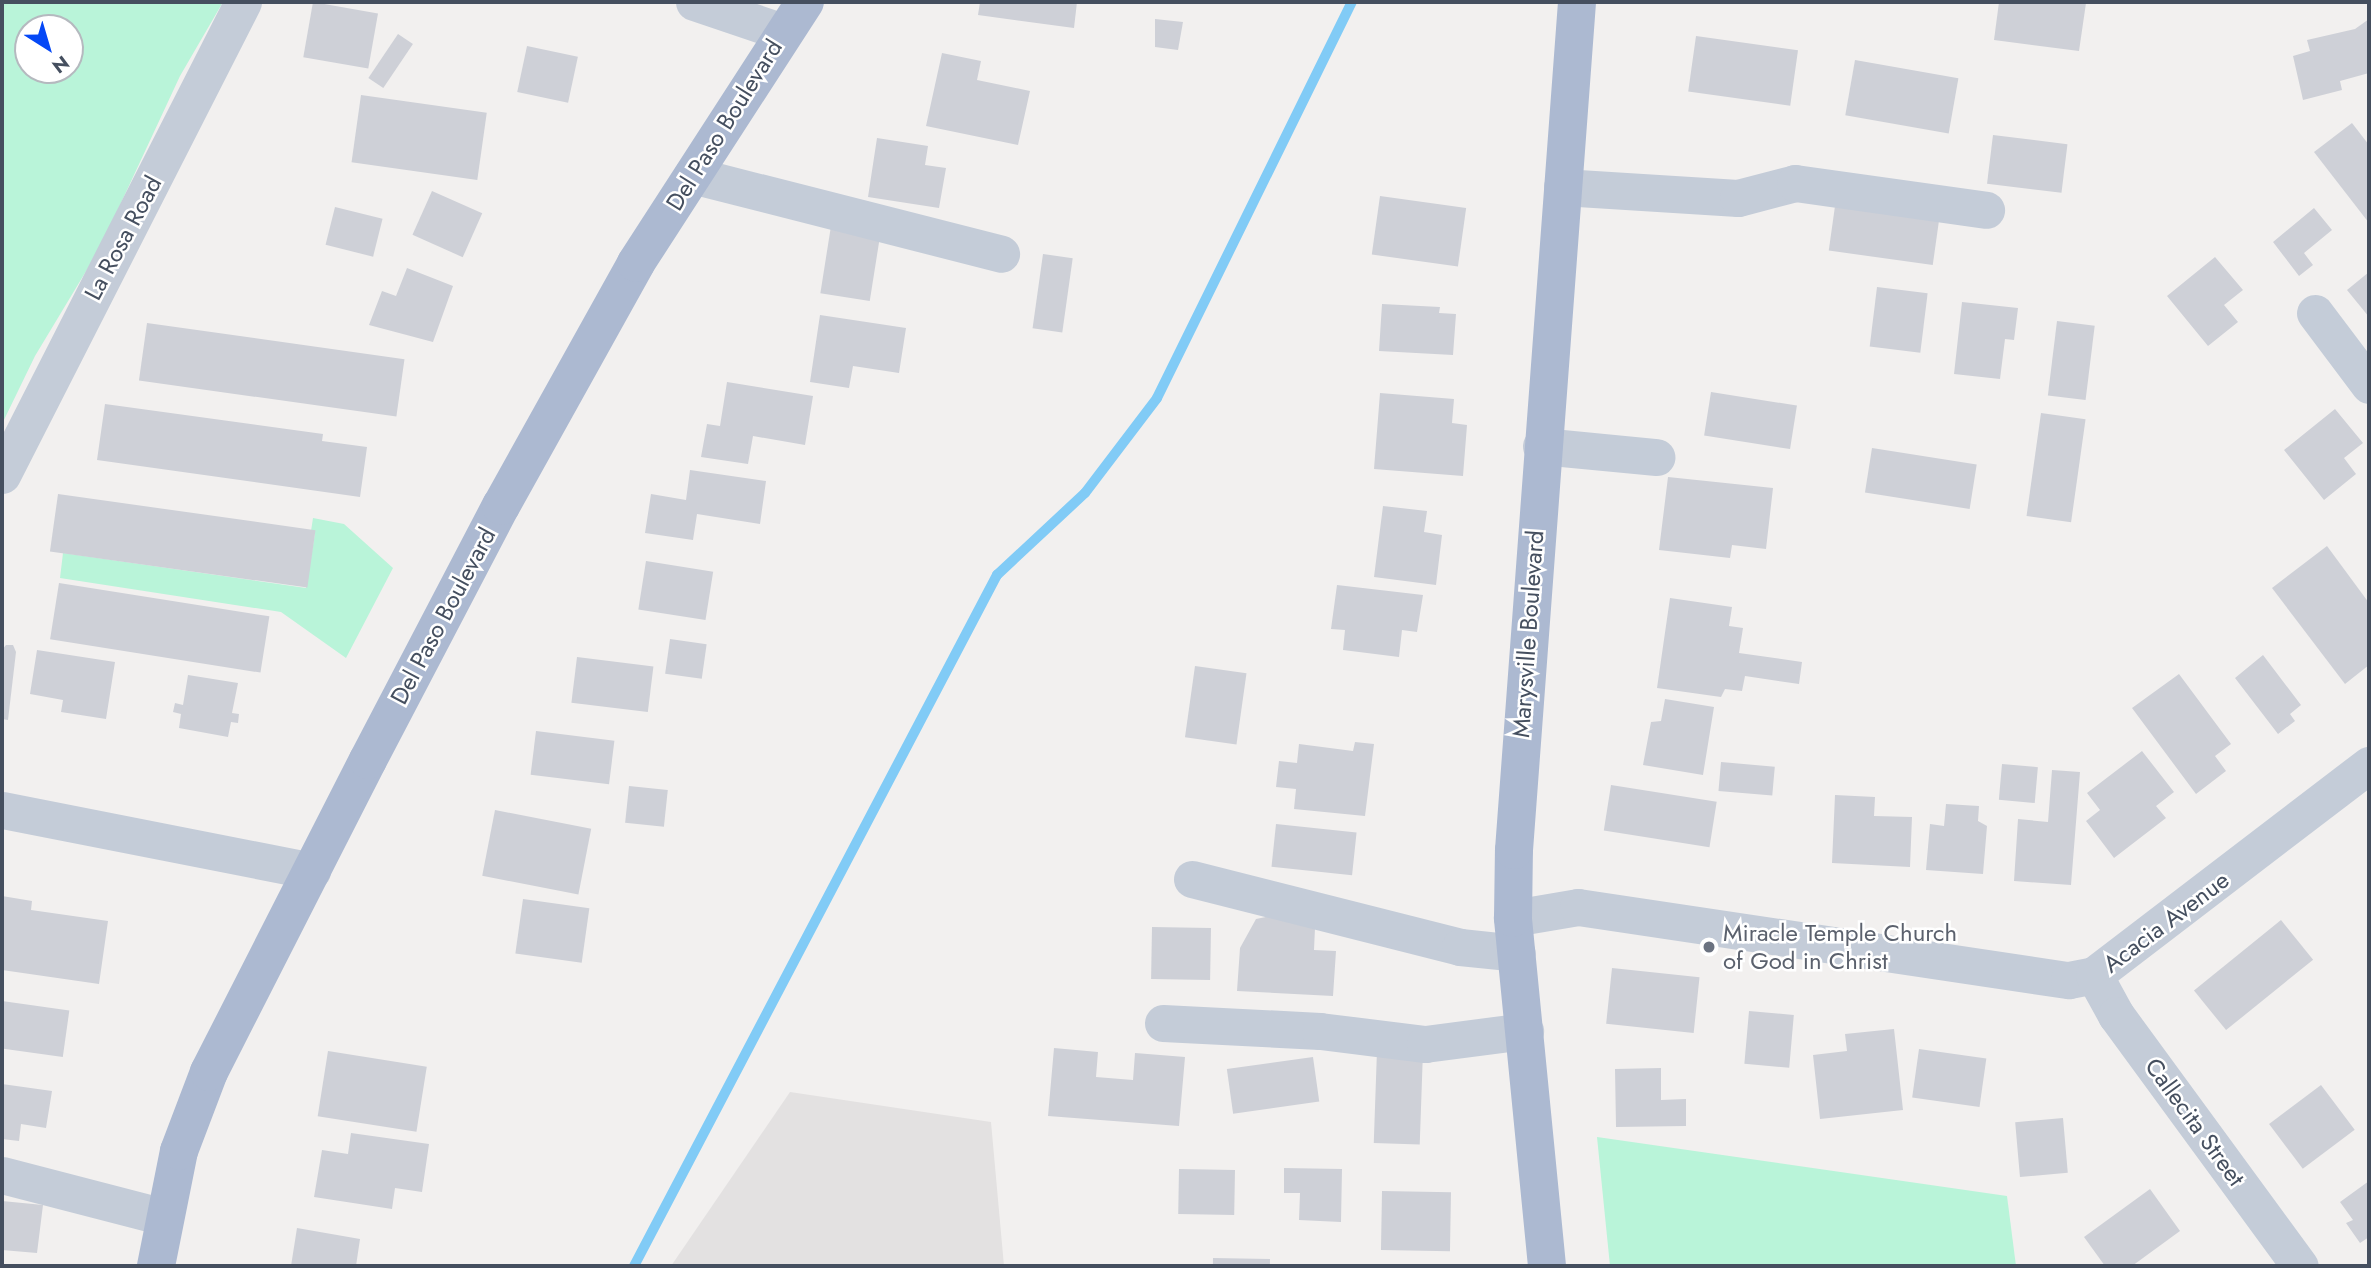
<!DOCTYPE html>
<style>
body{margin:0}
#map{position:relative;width:2371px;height:1268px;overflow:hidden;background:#f2f0ef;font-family:Jost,sans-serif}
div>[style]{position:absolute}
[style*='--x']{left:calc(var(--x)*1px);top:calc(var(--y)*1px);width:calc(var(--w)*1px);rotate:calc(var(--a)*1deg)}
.education>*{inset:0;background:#e3e1e1}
.green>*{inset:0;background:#b9f4d9}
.stream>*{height:10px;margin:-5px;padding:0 5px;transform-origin:5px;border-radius:5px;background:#81cbf6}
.building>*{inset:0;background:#ced0d7;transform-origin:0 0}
.minor>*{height:37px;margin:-18.5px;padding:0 18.5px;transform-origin:18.5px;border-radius:18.5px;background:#c4ccd8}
.major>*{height:38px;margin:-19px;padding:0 19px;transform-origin:19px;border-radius:19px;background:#acb9d1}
.dots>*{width:19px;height:19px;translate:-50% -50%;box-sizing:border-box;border:4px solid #fff;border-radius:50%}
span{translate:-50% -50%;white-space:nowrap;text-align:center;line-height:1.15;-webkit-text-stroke:5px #fff;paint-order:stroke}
.street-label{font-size:24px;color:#454f5f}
.worship-label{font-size:24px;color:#5b616d}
.left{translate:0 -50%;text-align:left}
.frame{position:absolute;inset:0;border:4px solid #454f5f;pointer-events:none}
.north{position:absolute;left:14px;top:14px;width:70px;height:70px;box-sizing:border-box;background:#fff;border:2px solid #b5b9bf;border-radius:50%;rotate:143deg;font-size:19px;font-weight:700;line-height:28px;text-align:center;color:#454f5f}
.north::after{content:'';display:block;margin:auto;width:24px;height:32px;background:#0548f6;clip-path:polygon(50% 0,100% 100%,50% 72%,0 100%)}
</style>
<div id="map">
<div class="education">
<i style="clip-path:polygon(790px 1092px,991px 1122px,1004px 1266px,671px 1266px)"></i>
</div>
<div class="green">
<i style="clip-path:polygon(evenodd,2px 2px,223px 2px,180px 76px,100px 248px,35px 356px,2px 424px,2px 2px,28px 28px,70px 28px,70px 70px,28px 70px,28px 28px)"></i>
<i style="clip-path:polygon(313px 518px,344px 524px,393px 568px,346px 658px,281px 612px,60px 578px,63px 553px,306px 588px,315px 533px,311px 531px)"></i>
<i style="clip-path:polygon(1597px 1137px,2007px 1196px,2016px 1266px,1610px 1266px)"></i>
</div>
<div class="stream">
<i style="--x:634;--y:1266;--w:781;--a:-62.29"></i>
<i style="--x:997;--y:575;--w:120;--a:-43"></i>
<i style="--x:1085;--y:493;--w:119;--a:-52.8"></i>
<i style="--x:1157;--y:398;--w:441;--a:-63.8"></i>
</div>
<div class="building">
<i style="left:313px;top:2px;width:66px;height:56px;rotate:10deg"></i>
<i style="clip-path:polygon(980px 2px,1077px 2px,1074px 28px,978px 15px)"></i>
<i style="clip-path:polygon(1999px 2px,2086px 3px,2079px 51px,1994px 40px)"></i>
<i style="clip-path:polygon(1155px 19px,1183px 22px,1178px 50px,1155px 47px)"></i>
<i style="clip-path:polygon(2369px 19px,2369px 73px,2340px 81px,2342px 90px,2303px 100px,2293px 56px,2310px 51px,2307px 40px,2355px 29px)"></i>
<i style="left:398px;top:34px;width:18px;height:53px;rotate:34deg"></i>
<i style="left:1696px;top:36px;width:103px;height:56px;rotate:8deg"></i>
<i style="left:527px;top:46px;width:52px;height:47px;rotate:12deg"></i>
<i style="clip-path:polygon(942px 53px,981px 61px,977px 80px,1030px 91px,1018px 145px,926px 126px)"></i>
<i style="left:1855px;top:60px;width:105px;height:56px;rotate:10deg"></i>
<i style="left:361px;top:95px;width:127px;height:68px;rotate:8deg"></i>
<i style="clip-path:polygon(2352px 123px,2369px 145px,2369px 223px,2314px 152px)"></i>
<i style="left:1993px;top:135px;width:75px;height:49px;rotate:7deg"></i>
<i style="clip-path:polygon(877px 138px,928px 146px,925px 165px,946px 168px,939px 208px,868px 197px)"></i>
<i style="left:432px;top:191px;width:55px;height:48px;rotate:24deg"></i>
<i style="left:1380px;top:196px;width:87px;height:59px;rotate:8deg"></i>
<i style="left:1836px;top:199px;width:105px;height:52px;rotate:8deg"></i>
<i style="left:335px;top:207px;width:49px;height:39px;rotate:14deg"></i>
<i style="clip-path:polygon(2314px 208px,2332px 230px,2304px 253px,2313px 265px,2299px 276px,2273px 242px)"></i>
<i style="left:831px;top:226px;width:50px;height:68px;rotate:9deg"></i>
<i style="left:1043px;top:254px;width:30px;height:75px;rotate:8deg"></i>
<i style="clip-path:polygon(2215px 257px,2243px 290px,2224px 305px,2238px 322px,2208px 346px,2167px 296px)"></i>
<i style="clip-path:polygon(407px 268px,453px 286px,433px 342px,369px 325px,382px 291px,396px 296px)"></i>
<i style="clip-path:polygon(2369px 272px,2369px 317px,2347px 290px)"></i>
<i style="left:1877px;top:287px;width:51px;height:60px;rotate:7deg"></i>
<i style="clip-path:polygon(1962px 302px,2018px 308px,2014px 340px,2005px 339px,2000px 379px,1954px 374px)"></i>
<i style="clip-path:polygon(1382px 304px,1440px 307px,1439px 313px,1456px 314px,1453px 355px,1379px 351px)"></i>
<i style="clip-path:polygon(820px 315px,906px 328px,899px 373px,853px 366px,849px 388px,810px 382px)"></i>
<i style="left:2057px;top:321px;width:38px;height:75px;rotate:7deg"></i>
<i style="left:147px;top:323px;width:260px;height:58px;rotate:8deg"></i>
<i style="clip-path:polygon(727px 382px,813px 396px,805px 445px,753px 436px,748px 464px,701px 457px,707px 424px,720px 426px)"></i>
<i style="left:1711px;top:392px;width:87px;height:44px;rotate:9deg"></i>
<i style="clip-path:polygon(1380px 393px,1454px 399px,1452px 423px,1467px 425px,1463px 476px,1374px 469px)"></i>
<i style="clip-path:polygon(105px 404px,323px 434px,322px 441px,367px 447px,360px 497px,97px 460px)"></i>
<i style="clip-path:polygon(2335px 409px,2363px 443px,2344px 458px,2356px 474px,2324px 500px,2284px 450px)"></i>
<i style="left:2041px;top:413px;width:45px;height:104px;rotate:8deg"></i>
<i style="left:1872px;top:448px;width:106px;height:45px;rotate:9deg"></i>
<i style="clip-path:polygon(690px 470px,766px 481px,760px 524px,697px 514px,693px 540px,645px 533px,651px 494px,686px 500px)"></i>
<i style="clip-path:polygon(1668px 477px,1773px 488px,1766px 549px,1732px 545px,1730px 558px,1659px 550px)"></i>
<i style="left:58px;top:494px;width:260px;height:58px;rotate:8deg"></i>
<i style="clip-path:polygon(1383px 506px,1427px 511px,1424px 532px,1442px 535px,1436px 585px,1374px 577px)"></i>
<i style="clip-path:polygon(2327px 546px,2369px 603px,2369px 665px,2345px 684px,2272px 588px)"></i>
<i style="left:646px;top:561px;width:68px;height:49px;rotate:9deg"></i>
<i style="left:59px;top:583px;width:213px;height:57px;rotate:9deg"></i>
<i style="clip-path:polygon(1337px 585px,1423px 595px,1417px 632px,1402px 630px,1399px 657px,1343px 650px,1345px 630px,1331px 629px)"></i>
<i style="clip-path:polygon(1670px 598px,1732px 607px,1729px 626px,1743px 628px,1739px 653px,1802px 662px,1799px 684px,1745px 676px,1742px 691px,1725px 689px,1721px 697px,1657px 688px)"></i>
<i style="left:670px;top:639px;width:37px;height:35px;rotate:8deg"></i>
<i style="clip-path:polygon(6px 645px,13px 645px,16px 652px,8px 720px,2px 719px,2px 650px)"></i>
<i style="clip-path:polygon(37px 650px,115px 662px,106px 719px,61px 712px,63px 700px,30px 694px)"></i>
<i style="clip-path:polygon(2263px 655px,2301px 705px,2290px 714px,2295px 721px,2278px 734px,2235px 678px)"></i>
<i style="left:577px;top:657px;width:77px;height:46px;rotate:7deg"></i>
<i style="left:1195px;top:666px;width:52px;height:72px;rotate:8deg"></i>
<i style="clip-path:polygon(2179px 674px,2231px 744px,2215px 756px,2226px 771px,2196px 794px,2132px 708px)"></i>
<i style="clip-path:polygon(188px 675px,238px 683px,232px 713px,239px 714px,238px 723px,231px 722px,228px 737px,179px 728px,181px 714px,173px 712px,175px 703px,183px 705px)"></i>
<i style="clip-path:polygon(1665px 699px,1714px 707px,1703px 775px,1643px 765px,1651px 722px,1661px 721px)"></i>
<i style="left:536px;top:731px;width:79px;height:44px;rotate:7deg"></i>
<i style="clip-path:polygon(1355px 742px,1374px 744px,1365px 816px,1294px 809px,1296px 789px,1276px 787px,1279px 761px,1297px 763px,1299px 744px,1353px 751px)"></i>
<i style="clip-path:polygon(2142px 751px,2174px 792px,2156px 806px,2166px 818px,2114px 858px,2086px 821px,2100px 810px,2087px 793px)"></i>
<i style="left:1721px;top:762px;width:54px;height:29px;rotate:5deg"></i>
<i style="left:2002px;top:764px;width:36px;height:36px;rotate:5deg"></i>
<i style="clip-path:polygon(2052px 770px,2080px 772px,2071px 885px,2014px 881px,2018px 819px,2048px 822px)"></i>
<i style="left:1611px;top:785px;width:107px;height:46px;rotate:9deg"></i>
<i style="left:629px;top:786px;width:39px;height:37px;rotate:6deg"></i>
<i style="clip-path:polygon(1835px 795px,1875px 797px,1874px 816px,1912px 817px,1910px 867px,1832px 863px)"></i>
<i style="clip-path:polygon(1946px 804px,1979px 806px,1978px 821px,1987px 826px,1983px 874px,1926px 870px,1930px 824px,1944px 826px)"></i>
<i style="left:495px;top:810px;width:98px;height:67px;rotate:11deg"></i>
<i style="left:1276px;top:824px;width:81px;height:43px;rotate:6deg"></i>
<i style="clip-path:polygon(2px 896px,32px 901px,31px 910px,108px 921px,99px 984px,2px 970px)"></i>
<i style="left:523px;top:899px;width:67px;height:55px;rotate:8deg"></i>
<i style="clip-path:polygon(1280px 914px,1315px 928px,1314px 950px,1336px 951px,1333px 996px,1237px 991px,1240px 948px,1256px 919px)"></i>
<i style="left:2281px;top:920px;width:51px;height:112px;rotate:51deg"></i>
<i style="left:1152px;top:927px;width:59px;height:52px;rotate:1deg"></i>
<i style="left:1612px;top:968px;width:88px;height:56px;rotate:6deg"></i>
<i style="left:2px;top:1001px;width:68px;height:47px;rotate:8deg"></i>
<i style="left:1749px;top:1011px;width:45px;height:53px;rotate:5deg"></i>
<i style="clip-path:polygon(1894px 1029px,1903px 1110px,1820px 1119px,1813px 1055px,1847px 1051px,1845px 1034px)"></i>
<i style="clip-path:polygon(1054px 1048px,1098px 1052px,1096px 1077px,1133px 1080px,1135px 1053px,1185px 1057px,1179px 1126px,1048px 1116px)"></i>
<i style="left:1919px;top:1049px;width:68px;height:49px;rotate:8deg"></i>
<i style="left:1377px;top:1050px;width:46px;height:93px;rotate:2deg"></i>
<i style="left:328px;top:1051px;width:100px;height:66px;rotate:9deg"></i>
<i style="left:1313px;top:1057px;width:45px;height:87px;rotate:82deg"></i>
<i style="clip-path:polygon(1661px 1068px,1661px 1100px,1686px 1099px,1686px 1126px,1616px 1127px,1615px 1069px)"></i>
<i style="clip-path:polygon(2px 1084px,52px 1091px,46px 1128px,21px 1124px,19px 1141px,2px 1139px)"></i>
<i style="left:2321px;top:1085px;width:56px;height:65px;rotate:53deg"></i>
<i style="left:2063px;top:1118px;width:55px;height:48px;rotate:85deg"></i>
<i style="clip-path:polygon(351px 1133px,429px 1144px,422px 1192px,395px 1188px,392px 1209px,314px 1197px,322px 1150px,348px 1154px)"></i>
<i style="clip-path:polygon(1284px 1168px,1342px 1169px,1341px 1222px,1299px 1220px,1300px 1193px,1284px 1193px)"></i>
<i style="left:1179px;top:1169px;width:56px;height:45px;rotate:1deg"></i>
<i style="clip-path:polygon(2369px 1181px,2369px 1237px,2360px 1243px,2346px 1223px,2353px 1220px,2340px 1202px)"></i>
<i style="clip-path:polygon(2150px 1189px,2180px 1231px,2132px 1266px,2105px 1266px,2084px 1237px)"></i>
<i style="left:1382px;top:1191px;width:69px;height:59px;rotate:1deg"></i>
<i style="clip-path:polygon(2px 1201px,43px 1205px,37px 1253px,2px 1250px)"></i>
<i style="clip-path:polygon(297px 1228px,360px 1239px,356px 1266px,291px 1266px)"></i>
<i style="left:1213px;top:1258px;width:57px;height:8px;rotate:1deg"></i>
</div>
<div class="minor">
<i style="--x:694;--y:2;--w:94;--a:18.6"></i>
<i style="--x:692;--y:175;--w:319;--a:14.3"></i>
<i style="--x:1562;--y:187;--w:176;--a:3.6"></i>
<i style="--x:1738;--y:198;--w:59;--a:-14.7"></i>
<i style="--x:1795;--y:183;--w:193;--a:8"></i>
<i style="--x:2315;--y:313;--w:90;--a:53.1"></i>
<i style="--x:1541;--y:446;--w:116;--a:5.5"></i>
<i style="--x:2;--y:475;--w:531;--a:-63"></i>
<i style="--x:2;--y:810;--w:316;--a:11.1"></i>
<i style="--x:1192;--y:879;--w:276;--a:14.2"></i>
<i style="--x:1460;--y:947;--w:57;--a:6"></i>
<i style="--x:1513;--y:918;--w:66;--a:-9.6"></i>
<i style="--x:1578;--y:907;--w:496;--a:8.5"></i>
<i style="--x:2069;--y:980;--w:25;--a:-11"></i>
<i style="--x:2094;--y:975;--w:346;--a:-37.4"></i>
<i style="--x:2094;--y:975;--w:46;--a:61.2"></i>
<i style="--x:2116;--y:1015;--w:311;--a:53.8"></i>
<i style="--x:1163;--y:1023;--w:157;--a:2.9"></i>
<i style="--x:1320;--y:1031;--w:106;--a:7.1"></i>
<i style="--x:1425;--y:1044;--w:101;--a:-7.4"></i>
<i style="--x:2;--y:1175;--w:167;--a:14.5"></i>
</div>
<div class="major">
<i style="--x:156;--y:1266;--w:117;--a:-78.7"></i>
<i style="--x:179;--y:1151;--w:85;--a:-69.2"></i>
<i style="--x:209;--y:1072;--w:350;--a:-63"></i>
<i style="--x:368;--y:760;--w:287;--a:-62.4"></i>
<i style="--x:501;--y:506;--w:278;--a:-60.9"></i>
<i style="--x:636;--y:263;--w:311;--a:-57.1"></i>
<i style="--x:1547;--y:1266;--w:350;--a:-95.6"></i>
<i style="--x:1513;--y:918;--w:68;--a:-89.2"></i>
<i style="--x:1514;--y:850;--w:850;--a:-85.75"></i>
</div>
<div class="dots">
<i style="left:1709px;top:947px;background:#6b7280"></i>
</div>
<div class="street-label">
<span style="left:724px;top:125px;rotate:-58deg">Del Paso Boulevard</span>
<span style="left:123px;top:238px;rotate:-62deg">La Rosa Road</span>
<span style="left:443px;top:616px;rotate:-62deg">Del Paso Boulevard</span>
<span style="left:1528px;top:634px;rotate:-86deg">Marysville Boulevard</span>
<span style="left:2166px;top:922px;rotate:-37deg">Acacia Avenue</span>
<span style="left:2195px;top:1122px;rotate:54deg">Callecita Street</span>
</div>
<div class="worship-label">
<span class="left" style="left:1723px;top:947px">Miracle Temple Church<br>of God in Christ</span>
</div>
<div class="frame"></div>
<div class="north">N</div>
</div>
